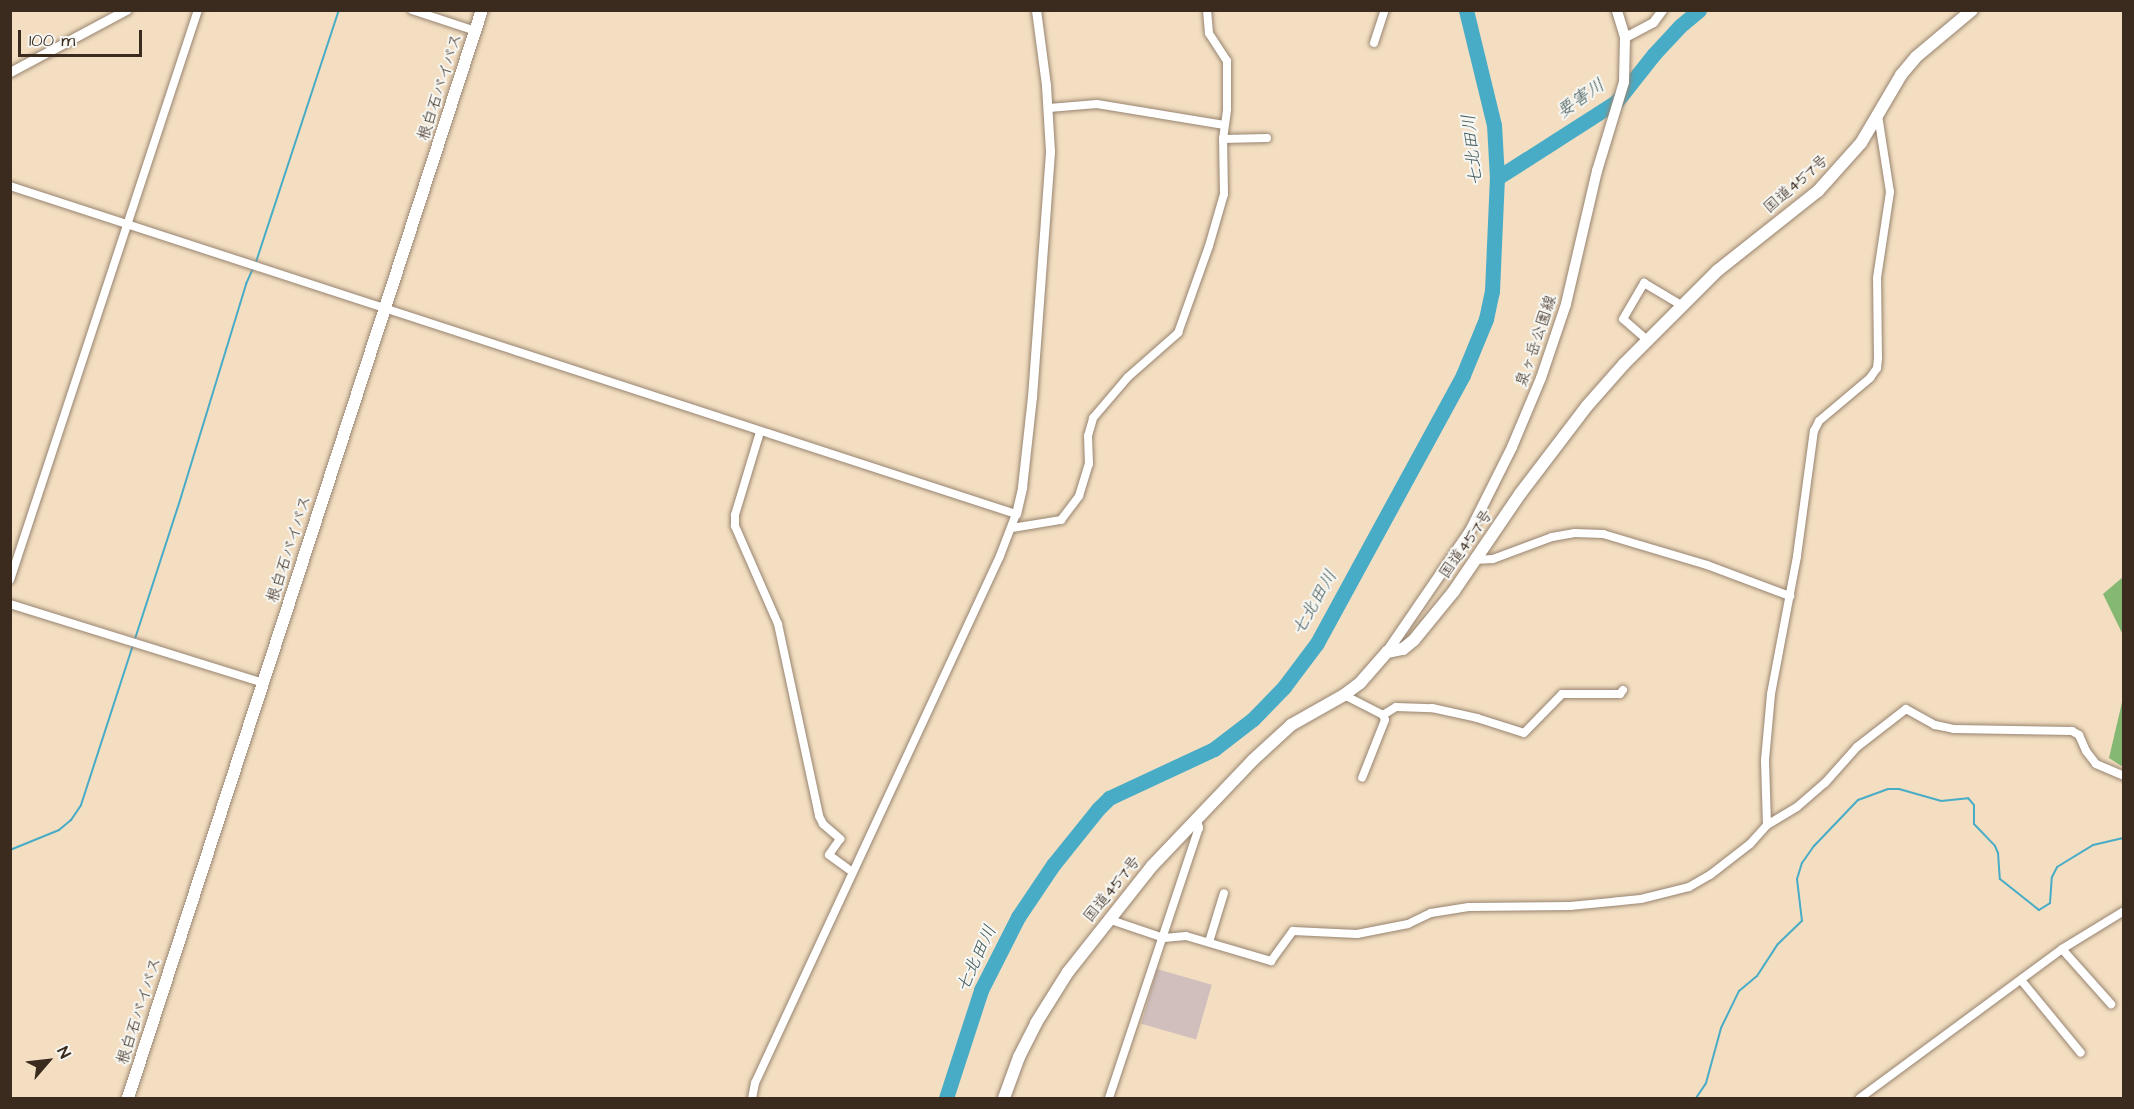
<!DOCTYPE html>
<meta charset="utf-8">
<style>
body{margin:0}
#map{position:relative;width:2134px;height:1109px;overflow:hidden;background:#f3dec1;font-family:"Architects Daughter","Klee One",sans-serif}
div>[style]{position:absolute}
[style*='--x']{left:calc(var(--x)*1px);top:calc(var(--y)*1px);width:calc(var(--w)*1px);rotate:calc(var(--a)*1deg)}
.industrial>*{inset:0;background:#d1bfbd;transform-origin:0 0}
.forest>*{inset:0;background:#84b873}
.stream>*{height:2px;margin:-1px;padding:0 1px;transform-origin:1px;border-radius:1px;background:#48acc7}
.river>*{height:15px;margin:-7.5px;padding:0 7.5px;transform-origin:7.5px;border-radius:7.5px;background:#48acc7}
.roads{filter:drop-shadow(0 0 2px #978470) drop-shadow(0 0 2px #978470)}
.minor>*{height:8px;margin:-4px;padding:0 4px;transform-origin:4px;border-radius:4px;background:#fff}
.tertiary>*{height:9px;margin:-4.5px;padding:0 4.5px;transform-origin:4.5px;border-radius:4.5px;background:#fff}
.secondary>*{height:10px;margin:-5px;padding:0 5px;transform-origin:5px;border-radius:5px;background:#fff}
.trunk>*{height:12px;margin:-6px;padding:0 6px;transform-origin:6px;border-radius:6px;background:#fff}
span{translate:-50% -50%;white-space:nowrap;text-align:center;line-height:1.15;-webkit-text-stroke:4.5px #f6f6f2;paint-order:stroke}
.street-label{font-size:16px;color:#3b2a1e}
.water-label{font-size:18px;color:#405859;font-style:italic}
.frame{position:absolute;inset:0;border:12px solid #3b2a1e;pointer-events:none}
.north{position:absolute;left:18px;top:1031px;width:60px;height:60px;-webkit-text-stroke:4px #f6f6f2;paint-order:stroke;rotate:62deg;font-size:16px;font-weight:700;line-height:24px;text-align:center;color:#3b2a1e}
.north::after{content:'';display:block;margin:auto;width:21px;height:27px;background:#3b2a1e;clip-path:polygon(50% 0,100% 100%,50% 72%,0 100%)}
.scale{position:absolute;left:18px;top:30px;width:124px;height:27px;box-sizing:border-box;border:3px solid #3b2a1e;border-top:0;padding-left:8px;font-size:18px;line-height:21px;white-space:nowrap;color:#3b2a1e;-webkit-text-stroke:4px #f6f6f2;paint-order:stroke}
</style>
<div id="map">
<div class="industrial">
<i style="left:1157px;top:969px;width:57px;height:57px;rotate:16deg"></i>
</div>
<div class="forest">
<i style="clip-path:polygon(2123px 577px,2124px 577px,2123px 635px,2103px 594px)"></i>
<i style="clip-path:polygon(2123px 698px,2123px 767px,2109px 758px)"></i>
</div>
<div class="stream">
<i style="--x:10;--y:850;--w:53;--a:-22.2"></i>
<i style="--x:59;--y:830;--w:16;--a:-40"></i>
<i style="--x:71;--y:820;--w:18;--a:-56"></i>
<i style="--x:81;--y:805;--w:324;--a:-72"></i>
<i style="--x:181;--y:497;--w:223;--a:-73"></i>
<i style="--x:246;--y:284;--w:24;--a:-66"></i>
<i style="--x:256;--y:262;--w:265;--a:-71.8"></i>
<i style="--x:1696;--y:1098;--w:18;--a:-56"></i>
<i style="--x:1706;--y:1083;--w:57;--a:-74.7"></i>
<i style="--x:1721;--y:1028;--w:41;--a:-64.1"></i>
<i style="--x:1739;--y:991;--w:23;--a:-40"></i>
<i style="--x:1757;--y:976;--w:38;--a:-57"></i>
<i style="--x:1778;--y:944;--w:33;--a:-44"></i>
<i style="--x:1802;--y:921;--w:42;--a:-96.8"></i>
<i style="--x:1797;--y:879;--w:17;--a:-73"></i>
<i style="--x:1802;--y:863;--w:21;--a:-55"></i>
<i style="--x:1814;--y:846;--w:64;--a:-46.3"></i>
<i style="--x:1858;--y:800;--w:32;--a:-20"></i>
<i style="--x:1888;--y:789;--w:11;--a:0"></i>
<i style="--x:1899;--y:789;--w:44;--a:15.9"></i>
<i style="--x:1941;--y:801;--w:27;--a:-6"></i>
<i style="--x:1968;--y:798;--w:9;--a:49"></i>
<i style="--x:1974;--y:805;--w:19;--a:90"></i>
<i style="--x:1974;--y:824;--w:30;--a:46"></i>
<i style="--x:1995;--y:846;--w:8;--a:67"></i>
<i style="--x:1998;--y:853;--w:26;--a:86"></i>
<i style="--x:2000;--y:879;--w:50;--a:38.5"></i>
<i style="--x:2039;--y:910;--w:13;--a:-32"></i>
<i style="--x:2050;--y:903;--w:26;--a:-86"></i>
<i style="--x:2052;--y:877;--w:11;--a:-63"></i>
<i style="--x:2057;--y:867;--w:42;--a:-31.4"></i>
<i style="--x:2093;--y:845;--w:32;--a:-13"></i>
</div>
<div class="river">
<i style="--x:1497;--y:178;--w:141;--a:-32.6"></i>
<i style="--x:1616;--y:102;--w:61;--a:-51.6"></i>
<i style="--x:1654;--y:54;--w:38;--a:-47"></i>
<i style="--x:1680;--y:26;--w:25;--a:-40"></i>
<i style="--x:946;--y:1098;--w:114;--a:-72"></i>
<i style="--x:981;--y:990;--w:82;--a:-63.1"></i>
<i style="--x:1018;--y:917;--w:63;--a:-56.1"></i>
<i style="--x:1053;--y:865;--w:72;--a:-51.2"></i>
<i style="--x:1098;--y:809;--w:16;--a:-45"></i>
<i style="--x:1109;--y:798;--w:116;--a:-25"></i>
<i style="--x:1214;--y:749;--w:49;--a:-37.6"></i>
<i style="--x:1253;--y:719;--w:45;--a:-45.9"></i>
<i style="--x:1284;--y:687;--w:55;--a:-53.1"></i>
<i style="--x:1317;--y:643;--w:305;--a:-61.4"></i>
<i style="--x:1463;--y:375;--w:61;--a:-67.7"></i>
<i style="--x:1486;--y:319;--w:29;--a:-78"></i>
<i style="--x:1492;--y:291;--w:113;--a:-87.5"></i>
<i style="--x:1497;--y:178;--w:53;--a:-93.2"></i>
<i style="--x:1494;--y:125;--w:118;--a:-103.7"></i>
</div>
<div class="roads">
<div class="minor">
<i style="--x:412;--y:10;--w:67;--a:18.2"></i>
<i style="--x:1374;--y:43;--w:35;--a:-72"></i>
<i style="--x:1049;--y:108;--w:48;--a:-4.8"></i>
<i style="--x:1097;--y:104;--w:129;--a:9.4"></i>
<i style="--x:1223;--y:139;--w:44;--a:-1.3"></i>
<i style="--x:10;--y:186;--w:1058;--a:18.06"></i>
<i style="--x:1016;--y:514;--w:45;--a:110.9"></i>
<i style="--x:1000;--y:556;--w:581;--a:114.93"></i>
<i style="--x:755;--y:1083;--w:15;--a:101"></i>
<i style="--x:1646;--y:339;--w:30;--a:-139"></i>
<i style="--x:1623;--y:319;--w:42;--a:-59.7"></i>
<i style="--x:1644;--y:283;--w:43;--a:30.7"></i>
<i style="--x:760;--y:432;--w:87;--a:106.8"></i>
<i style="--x:735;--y:515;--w:11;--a:90"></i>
<i style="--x:735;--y:526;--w:107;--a:66.3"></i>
<i style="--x:778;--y:624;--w:196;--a:77.9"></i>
<i style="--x:819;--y:816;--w:9;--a:63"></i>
<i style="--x:823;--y:824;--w:23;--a:41"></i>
<i style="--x:840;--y:839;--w:19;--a:125"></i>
<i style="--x:829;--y:855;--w:27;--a:36"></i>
<i style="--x:1012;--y:528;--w:50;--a:-9.3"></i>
<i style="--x:1061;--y:520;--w:30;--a:-53"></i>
<i style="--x:1079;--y:496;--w:34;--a:-73"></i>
<i style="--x:1089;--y:464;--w:28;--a:-92"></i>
<i style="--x:1088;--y:436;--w:19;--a:-74"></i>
<i style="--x:1093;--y:418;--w:54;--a:-49.5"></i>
<i style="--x:1128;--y:377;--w:67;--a:-41.3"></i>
<i style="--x:1178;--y:333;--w:92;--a:-70.4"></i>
<i style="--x:1209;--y:246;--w:54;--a:-73.9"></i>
<i style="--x:1224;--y:194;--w:55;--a:-91"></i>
<i style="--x:1223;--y:139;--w:30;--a:-82"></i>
<i style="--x:1227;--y:109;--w:48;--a:-90"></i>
<i style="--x:1227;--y:61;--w:33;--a:-123"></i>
<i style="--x:1209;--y:33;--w:23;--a:-95"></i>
<i style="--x:1474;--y:560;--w:19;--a:-3"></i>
<i style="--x:1493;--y:559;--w:63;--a:-20.4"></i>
<i style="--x:1552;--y:537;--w:23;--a:-10"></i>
<i style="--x:1575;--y:533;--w:28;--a:2"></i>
<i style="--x:1603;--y:534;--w:109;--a:16.6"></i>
<i style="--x:1707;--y:565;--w:89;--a:20.5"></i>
<i style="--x:10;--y:580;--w:600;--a:-71.75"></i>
<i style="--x:10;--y:604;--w:265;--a:17.3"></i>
<i style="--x:1344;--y:695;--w:44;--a:27.1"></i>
<i style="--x:1383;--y:715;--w:5;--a:68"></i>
<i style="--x:1385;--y:720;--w:62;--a:111.6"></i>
<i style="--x:1383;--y:715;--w:15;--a:-32"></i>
<i style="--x:1396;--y:707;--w:36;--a:2"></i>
<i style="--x:1432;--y:708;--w:46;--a:12.5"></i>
<i style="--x:1477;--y:718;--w:49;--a:17.7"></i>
<i style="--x:1524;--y:733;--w:54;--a:-45.7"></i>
<i style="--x:1562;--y:694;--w:58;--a:0"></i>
<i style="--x:1620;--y:694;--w:5;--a:-53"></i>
<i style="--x:1767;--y:825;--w:65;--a:-91.8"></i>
<i style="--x:1765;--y:760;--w:66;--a:-84.8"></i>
<i style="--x:1771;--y:694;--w:140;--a:-79.3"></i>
<i style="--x:1797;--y:556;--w:126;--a:-82.3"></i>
<i style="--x:1814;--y:431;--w:11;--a:-63"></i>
<i style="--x:1819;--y:421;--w:67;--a:-40.1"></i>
<i style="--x:1870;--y:378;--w:12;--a:-55"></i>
<i style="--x:1877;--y:368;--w:10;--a:-84"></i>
<i style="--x:1878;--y:358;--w:80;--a:-90.7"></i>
<i style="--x:1877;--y:278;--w:87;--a:-81.4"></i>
<i style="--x:1890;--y:192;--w:78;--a:-98.9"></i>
<i style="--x:1108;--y:919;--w:59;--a:18.7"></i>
<i style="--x:1164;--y:938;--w:22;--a:-5"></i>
<i style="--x:1186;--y:936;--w:89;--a:16.4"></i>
<i style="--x:1271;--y:961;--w:37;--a:-54"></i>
<i style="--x:1293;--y:931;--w:64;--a:2.7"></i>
<i style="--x:1357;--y:934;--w:52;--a:-11.1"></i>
<i style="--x:1408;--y:924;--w:25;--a:-26"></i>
<i style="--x:1431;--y:913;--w:38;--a:-9"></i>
<i style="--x:1469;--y:907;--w:101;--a:-0.6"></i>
<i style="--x:1570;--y:906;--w:71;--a:-5.6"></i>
<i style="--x:1641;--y:899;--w:49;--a:-14"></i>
<i style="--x:1689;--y:887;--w:24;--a:-30"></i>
<i style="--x:1710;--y:875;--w:51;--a:-37.8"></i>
<i style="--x:1750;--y:844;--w:25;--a:-48"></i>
<i style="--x:1767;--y:825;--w:35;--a:-31"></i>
<i style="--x:1797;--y:807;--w:37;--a:-41"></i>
<i style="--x:1825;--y:783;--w:48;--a:-48.4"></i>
<i style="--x:1857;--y:747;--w:62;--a:-37.8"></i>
<i style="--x:1906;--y:709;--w:33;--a:29"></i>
<i style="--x:1935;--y:725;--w:19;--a:12"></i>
<i style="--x:1954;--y:729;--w:118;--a:1"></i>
<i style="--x:2072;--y:731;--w:8;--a:30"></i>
<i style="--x:2079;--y:735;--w:17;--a:66"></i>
<i style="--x:2086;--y:751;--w:16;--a:52"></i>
<i style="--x:2096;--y:764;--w:30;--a:23"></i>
<i style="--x:1209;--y:942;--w:51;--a:-73"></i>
<i style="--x:2062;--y:949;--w:74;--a:48.3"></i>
<i style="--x:2021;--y:980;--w:94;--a:50.6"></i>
<i style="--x:1109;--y:1098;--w:285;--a:-71.6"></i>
<i style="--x:1199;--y:828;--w:8;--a:-104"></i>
<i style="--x:1860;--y:1098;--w:251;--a:-36.4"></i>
<i style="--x:2062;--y:949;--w:73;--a:-31.5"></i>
</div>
<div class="tertiary">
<i style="--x:1625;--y:37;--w:32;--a:-28"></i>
<i style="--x:1653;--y:22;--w:15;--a:-53"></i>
<i style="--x:10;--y:72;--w:132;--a:-28.1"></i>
<i style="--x:1016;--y:514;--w:28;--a:-77"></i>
<i style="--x:1022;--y:487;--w:91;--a:-83.7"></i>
<i style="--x:1032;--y:397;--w:247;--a:-85.8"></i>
<i style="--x:1050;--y:151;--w:66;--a:-93.5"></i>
<i style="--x:1046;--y:85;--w:76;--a:-97.6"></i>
</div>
<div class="secondary">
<i style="--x:1387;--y:652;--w:147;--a:-55.6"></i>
<i style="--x:1470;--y:531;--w:94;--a:-63.4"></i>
<i style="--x:1512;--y:447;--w:75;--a:-67.2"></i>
<i style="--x:1541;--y:378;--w:78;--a:-71.3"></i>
<i style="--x:1566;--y:304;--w:137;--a:-76.9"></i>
<i style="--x:1597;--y:171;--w:93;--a:-73.1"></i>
<i style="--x:1624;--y:82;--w:45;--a:-88.7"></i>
<i style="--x:1625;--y:37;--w:28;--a:-107"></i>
</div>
<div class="trunk">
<i style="--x:128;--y:1098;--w:1144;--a:-71.98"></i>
<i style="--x:1004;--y:1098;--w:44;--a:-69.9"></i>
<i style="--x:1019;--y:1057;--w:38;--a:-63"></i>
<i style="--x:1036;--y:1023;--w:60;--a:-57.9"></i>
<i style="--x:1068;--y:972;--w:135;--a:-51.6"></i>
<i style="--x:1152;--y:866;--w:146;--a:-46.4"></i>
<i style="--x:1253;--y:760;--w:52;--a:-42.6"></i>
<i style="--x:1291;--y:725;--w:61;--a:-29.5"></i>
<i style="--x:1344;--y:695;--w:20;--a:-37"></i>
<i style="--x:1360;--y:683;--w:41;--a:-48.9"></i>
<i style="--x:1387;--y:652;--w:16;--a:-11"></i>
<i style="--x:1403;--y:649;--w:14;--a:-39"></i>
<i style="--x:1414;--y:640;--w:63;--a:-50.8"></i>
<i style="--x:1454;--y:591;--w:117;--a:-55.8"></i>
<i style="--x:1520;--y:494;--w:111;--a:-52.7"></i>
<i style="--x:1587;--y:406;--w:56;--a:-48.6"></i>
<i style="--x:1624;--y:364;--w:132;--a:-45"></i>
<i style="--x:1717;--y:271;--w:129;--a:-38.4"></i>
<i style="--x:1818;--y:191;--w:64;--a:-48.1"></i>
<i style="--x:1861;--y:143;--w:79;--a:-59.5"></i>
<i style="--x:1901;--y:75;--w:23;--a:-50"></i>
<i style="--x:1916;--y:57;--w:73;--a:-40"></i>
</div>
</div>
<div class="street-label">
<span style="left:440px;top:87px;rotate:-72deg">根白石バイパス</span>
<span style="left:1796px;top:184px;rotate:-41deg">国道457号</span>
<span style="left:1536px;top:341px;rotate:-71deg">泉ヶ岳公園線</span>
<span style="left:1466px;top:544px;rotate:-55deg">国道457号</span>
<span style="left:289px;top:549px;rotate:-72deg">根白石バイパス</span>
<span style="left:1112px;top:889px;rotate:-51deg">国道457号</span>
<span style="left:139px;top:1011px;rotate:-72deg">根白石バイパス</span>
</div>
<div class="water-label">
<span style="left:1581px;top:99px;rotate:-35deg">要害川</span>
<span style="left:1473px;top:150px;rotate:-96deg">七北田川</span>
<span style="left:1315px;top:603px;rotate:-60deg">七北田川</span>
<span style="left:977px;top:959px;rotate:-65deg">七北田川</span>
</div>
<div class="frame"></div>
<div class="north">N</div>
<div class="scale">100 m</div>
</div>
